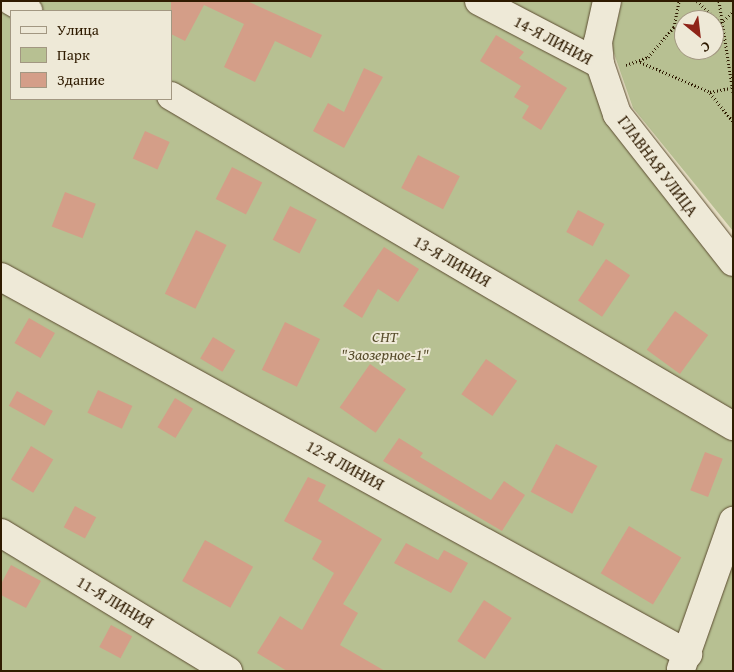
<!DOCTYPE html>
<meta charset="utf-8">
<style>
body{margin:0}
#map{position:relative;width:734px;height:672px;overflow:hidden;background:#e5ddc2;font-family:"Gentium Book Plus",serif}
div>[style]{position:absolute}
[style*='--x']{left:calc(var(--x)*1px);top:calc(var(--y)*1px);width:calc(var(--w)*1px);rotate:calc(var(--a)*1deg)}
.green>*{inset:0;background:#b7c092}
.building>*{inset:0;background:#d49e88;transform-origin:0 0}
.path>*{height:3px;margin-top:-1.5px;transform-origin:0;background:repeating-linear-gradient(90deg,#2f1b01 0 1px,transparent 0 3.5px)}
.roads{filter:drop-shadow(0 0 1px #5c4c31) drop-shadow(0 0 1px #5c4c31)}
.minor>*{height:28px;margin:-14px;padding:0 14px;transform-origin:14px;border-radius:14px;background:#eee9d7}
span{translate:-50% -50%;white-space:nowrap;text-align:center;line-height:1.15;-webkit-text-stroke:4px #eee9d7;paint-order:stroke}
.street-label{font-size:16px;color:#2f1b01}
.park-label{font-size:16px;color:#584d2c;font-style:italic}
.frame{position:absolute;inset:0;border:2px solid #2f1b01;pointer-events:none}
.legend{position:absolute;left:10px;top:10px;width:162px;height:90px;box-sizing:border-box;background:#eee9d7;border:1px solid #a29781;margin:0;padding:6px 9px;list-style:none;font-size:15px;color:#2f1b01}
.legend li{display:flex;align-items:center;gap:10px;height:25px}
.legend b{width:25px;border:1px solid #a29781}
.north{position:absolute;left:674px;top:10px;width:50px;height:50px;box-sizing:border-box;background:#eee9d7;border:1px solid #a29781;border-radius:50%;rotate:151deg;font-size:14px;font-weight:700;line-height:20px;text-align:center;color:#2f1b01}
.north::after{content:'';display:block;margin:auto;width:18px;height:22px;background:#8f2418;clip-path:polygon(50% 0,100% 100%,50% 72%,0 100%)}
</style>
<div id="map">
<div class="green">
<i style="clip-path:polygon(evenodd,1px 1px,607px 1px,600px 64px,733px 262px,733px 671px,1px 671px,1px 1px,11px 11px,171px 11px,171px 99px,11px 99px,11px 11px)"></i>
<i style="clip-path:polygon(evenodd,622px 1px,733px 1px,733px 231px,633px 108px,611px 45px,622px 1px,684px 20px,714px 20px,714px 50px,684px 50px,684px 20px)"></i>
</div>
<div class="building">
<i style="clip-path:polygon(171px 1px,247px 1px,322px 35px,311px 58px,275px 41px,255px 82px,224px 67px,244px 24px,204px 5px,185px 41px,171px 34px)"></i>
<i style="clip-path:polygon(496px 35px,524px 52px,519px 58px,567px 88px,541px 130px,522px 118px,529px 106px,514px 97px,521px 86px,480px 61px)"></i>
<i style="clip-path:polygon(364px 68px,383px 77px,344px 148px,313px 131px,328px 103px,344px 112px)"></i>
<i style="left:145px;top:131px;width:27px;height:30px;rotate:24deg"></i>
<i style="left:418px;top:155px;width:47px;height:37px;rotate:27deg"></i>
<i style="left:232px;top:167px;width:34px;height:36px;rotate:27deg"></i>
<i style="left:65px;top:192px;width:33px;height:37px;rotate:21deg"></i>
<i style="left:290px;top:206px;width:30px;height:38px;rotate:27deg"></i>
<i style="left:578px;top:210px;width:30px;height:25px;rotate:28deg"></i>
<i style="left:196px;top:230px;width:34px;height:71px;rotate:26deg"></i>
<i style="clip-path:polygon(384px 247px,419px 269px,398px 302px,378px 289px,362px 318px,343px 306px)"></i>
<i style="left:606px;top:259px;width:29px;height:50px;rotate:34deg"></i>
<i style="left:675px;top:311px;width:41px;height:48px;rotate:36deg"></i>
<i style="left:29px;top:318px;width:30px;height:29px;rotate:30deg"></i>
<i style="left:285px;top:322px;width:39px;height:53px;rotate:26deg"></i>
<i style="left:213px;top:337px;width:26px;height:25px;rotate:31deg"></i>
<i style="left:486px;top:359px;width:38px;height:43px;rotate:35deg"></i>
<i style="left:370px;top:364px;width:44px;height:53px;rotate:35deg"></i>
<i style="left:98px;top:390px;width:38px;height:25px;rotate:25deg"></i>
<i style="left:17px;top:391px;width:41px;height:17px;rotate:29deg"></i>
<i style="left:175px;top:398px;width:21px;height:34px;rotate:31deg"></i>
<i style="clip-path:polygon(399px 438px,423px 453px,420px 457px,491px 500px,504px 481px,525px 495px,502px 531px,383px 461px)"></i>
<i style="left:556px;top:444px;width:47px;height:54px;rotate:28deg"></i>
<i style="left:31px;top:446px;width:26px;height:39px;rotate:31deg"></i>
<i style="left:705px;top:452px;width:19px;height:41px;rotate:21deg"></i>
<i style="clip-path:polygon(308px 477px,326px 485px,318px 501px,382px 539px,343px 604px,358px 613px,340px 645px,385px 671px,287px 671px,257px 653px,280px 616px,302px 630px,334px 573px,312px 559px,322px 541px,284px 521px)"></i>
<i style="left:75px;top:506px;width:24px;height:24px;rotate:28deg"></i>
<i style="left:629px;top:526px;width:61px;height:55px;rotate:31deg"></i>
<i style="left:205px;top:540px;width:55px;height:47px;rotate:29deg"></i>
<i style="clip-path:polygon(406px 543px,438px 560px,444px 550px,468px 563px,451px 593px,394px 563px)"></i>
<i style="clip-path:polygon(11px 565px,41px 581px,26px 608px,1px 595px,1px 584px)"></i>
<i style="left:484px;top:600px;width:33px;height:49px;rotate:33deg"></i>
<i style="left:111px;top:625px;width:24px;height:25px;rotate:28deg"></i>
</div>
<div class="path">
<i style="--x:697;--y:1;--w:33;--a:43"></i>
<i style="--x:721;--y:23;--w:16;--a:-43"></i>
<i style="--x:719;--y:1;--w:93;--a:81.3"></i>
<i style="--x:640;--y:62;--w:76;--a:23.2"></i>
<i style="--x:710;--y:92;--w:21;--a:-11"></i>
<i style="--x:626;--y:65;--w:23;--a:-20"></i>
<i style="--x:648;--y:57;--w:40;--a:-49"></i>
<i style="--x:674;--y:27;--w:26;--a:-79"></i>
<i style="--x:710;--y:93;--w:36;--a:51"></i>
</div>
<div class="roads">
<div class="minor">
<i style="--x:11;--y:1;--w:20;--a:30"></i>
<i style="--x:479;--y:1;--w:136;--a:27.5"></i>
<i style="--x:607;--y:1;--w:42;--a:102.4"></i>
<i style="--x:598;--y:42;--w:22;--a:85"></i>
<i style="--x:600;--y:64;--w:53;--a:71.2"></i>
<i style="--x:617;--y:114;--w:188;--a:51.9"></i>
<i style="--x:171;--y:96;--w:652;--a:30.42"></i>
<i style="--x:1;--y:277;--w:784;--a:28.76"></i>
<i style="--x:1;--y:533;--w:266;--a:31.3"></i>
<i style="--x:681;--y:669;--w:157;--a:-70.6"></i>
</div>
</div>
<div class="street-label">
<span style="left:553px;top:40px;rotate:28deg">14-Я ЛИНИЯ</span>
<span style="left:658px;top:166px;rotate:53deg">ГЛАВНАЯ УЛИЦА</span>
<span style="left:452px;top:261px;rotate:30deg">13-Я ЛИНИЯ</span>
<span style="left:345px;top:465px;rotate:29deg">12-Я ЛИНИЯ</span>
<span style="left:115px;top:602px;rotate:31deg">11-Я ЛИНИЯ</span>
</div>
<div class="park-label">
<span style="left:385px;top:345px">СНТ<br>"Заозерное-1"</span>
</div>
<div class="frame"></div>
<ul class="legend">
<li><b style="height:6px;background:#eee9d7"></b>Улица</li>
<li><b style="height:14px;background:#b7c092"></b>Парк</li>
<li><b style="height:14px;background:#d49e88"></b>Здание</li>
</ul>
<div class="north">С</div>
</div>
